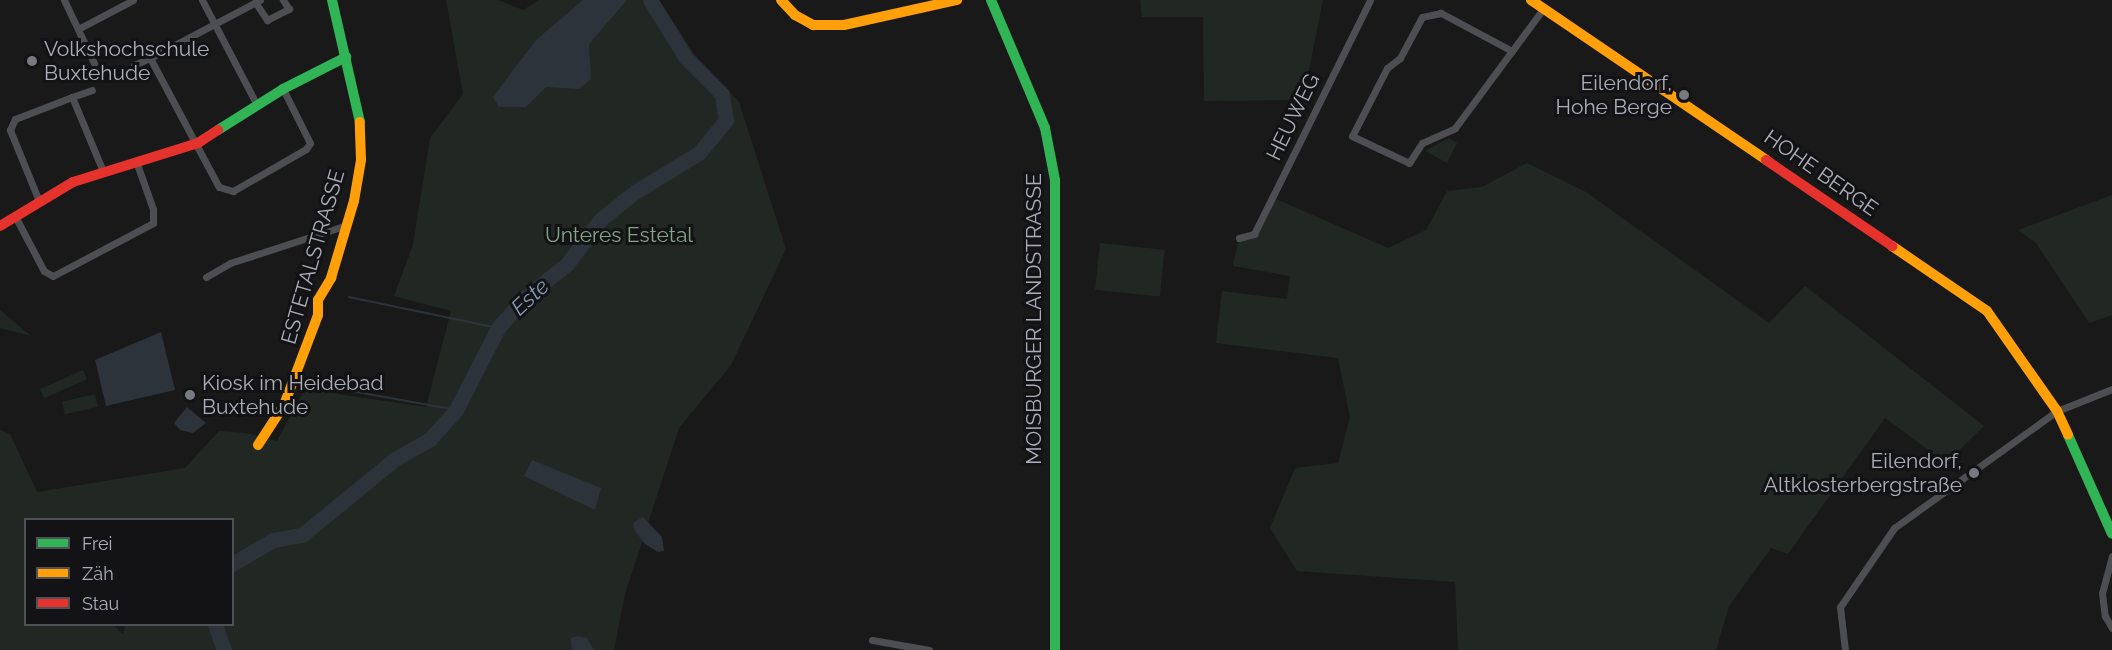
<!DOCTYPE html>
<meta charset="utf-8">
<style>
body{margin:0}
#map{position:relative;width:2112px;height:650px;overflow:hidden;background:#191919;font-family:Raleway,sans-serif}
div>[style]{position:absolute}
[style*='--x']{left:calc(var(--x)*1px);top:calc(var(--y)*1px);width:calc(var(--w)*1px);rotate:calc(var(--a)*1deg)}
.green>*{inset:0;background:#212823;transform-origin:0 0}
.water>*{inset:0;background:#2c333b}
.stream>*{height:2px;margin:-1px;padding:0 1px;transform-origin:1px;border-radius:1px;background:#2c333b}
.river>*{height:15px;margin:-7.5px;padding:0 7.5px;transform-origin:7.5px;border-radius:7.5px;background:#2c333b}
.street>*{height:7px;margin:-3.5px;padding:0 3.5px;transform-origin:3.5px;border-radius:3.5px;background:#4d4e52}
.fast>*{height:10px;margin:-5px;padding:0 5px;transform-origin:5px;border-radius:5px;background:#30b455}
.slow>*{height:10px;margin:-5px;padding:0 5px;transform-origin:5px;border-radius:5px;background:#ff9f0a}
.jam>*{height:10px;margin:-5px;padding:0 5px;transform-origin:5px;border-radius:5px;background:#e5322d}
.dots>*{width:16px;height:16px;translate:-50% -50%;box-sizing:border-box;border:3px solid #131315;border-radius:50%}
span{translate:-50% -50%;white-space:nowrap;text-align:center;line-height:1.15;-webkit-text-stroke:6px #131315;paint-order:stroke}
.poi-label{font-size:21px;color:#abaeb9}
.left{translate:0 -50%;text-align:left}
.right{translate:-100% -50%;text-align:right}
.street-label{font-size:21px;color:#abaeb9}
.park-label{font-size:21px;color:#83a487}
.water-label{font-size:22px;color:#839ab3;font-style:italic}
.legend{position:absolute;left:24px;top:518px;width:210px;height:108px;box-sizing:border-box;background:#131315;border:2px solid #505157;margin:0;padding:8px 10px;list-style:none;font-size:18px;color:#abaeb9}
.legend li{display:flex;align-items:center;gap:12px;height:30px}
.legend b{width:30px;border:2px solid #505157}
</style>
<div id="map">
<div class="green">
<i style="clip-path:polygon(evenodd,446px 0,498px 0,523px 10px,539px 0,659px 0,694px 54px,739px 102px,786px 249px,731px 365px,679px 428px,625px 594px,614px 650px,0 650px,0 430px,10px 434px,37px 492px,185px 468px,219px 431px,247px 433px,277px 441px,305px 389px,426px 407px,451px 311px,394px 296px,413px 245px,430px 138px,463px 94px,446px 0,26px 520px,232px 520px,232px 624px,125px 625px,123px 634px,112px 624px,26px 624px,26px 520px)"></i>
<i style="clip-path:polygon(1140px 0,1323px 0,1303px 100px,1204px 101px,1203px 17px,1142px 17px)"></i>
<i style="clip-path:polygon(1449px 138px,1457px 143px,1447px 163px,1425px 151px)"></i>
<i style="clip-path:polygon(1527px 163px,1586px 192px,1769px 323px,1805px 286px,1984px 426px,1946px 463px,1885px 418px,1788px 554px,1771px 548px,1729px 606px,1716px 650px,1458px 650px,1455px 582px,1297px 571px,1270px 528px,1295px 468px,1338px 463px,1350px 417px,1338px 358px,1216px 343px,1222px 291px,1287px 299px,1290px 276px,1233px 266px,1239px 238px,1254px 234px,1276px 199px,1388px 248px,1426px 230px,1447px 191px,1482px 187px)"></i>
<i style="clip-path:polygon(2112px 195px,2112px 315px,2089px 323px,2036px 243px,2018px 230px)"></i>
<i style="left:1100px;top:243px;width:65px;height:47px;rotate:6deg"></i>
<i style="clip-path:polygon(0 310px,31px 336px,0 328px)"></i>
<i style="left:83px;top:370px;width:10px;height:47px;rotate:66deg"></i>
<i style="left:95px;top:394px;width:13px;height:34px;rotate:77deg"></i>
</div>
<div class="water">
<i style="clip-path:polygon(583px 0,627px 0,589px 44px,591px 79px,579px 89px,546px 87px,526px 107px,499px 107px,493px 97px,536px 40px)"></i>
<i style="clip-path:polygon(161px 332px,175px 390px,106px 406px,95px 360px)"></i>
<i style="clip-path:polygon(187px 407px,206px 423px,193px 433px,180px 430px,174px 423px)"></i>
<i style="clip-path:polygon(532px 460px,601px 488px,595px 510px,524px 476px)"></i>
<i style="clip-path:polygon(643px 517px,662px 537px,664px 551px,658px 552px,645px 544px,635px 531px,633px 523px)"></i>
<i style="clip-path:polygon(578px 636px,587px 638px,594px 650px,572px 650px,571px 638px)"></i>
</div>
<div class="stream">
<i style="--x:349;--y:297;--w:152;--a:11.8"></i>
<i style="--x:312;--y:384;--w:146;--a:10.2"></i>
</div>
<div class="river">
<i style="--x:232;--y:564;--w:48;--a:-30.3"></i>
<i style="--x:273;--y:540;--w:29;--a:-10"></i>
<i style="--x:302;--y:535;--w:120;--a:-39.3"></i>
<i style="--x:395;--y:459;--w:40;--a:-29.7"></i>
<i style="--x:430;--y:439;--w:39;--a:-48"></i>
<i style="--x:456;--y:410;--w:92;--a:-62.9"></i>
<i style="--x:498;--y:328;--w:37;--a:-49"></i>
<i style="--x:522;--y:300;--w:58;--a:-38.7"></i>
<i style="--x:567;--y:264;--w:56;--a:-52.9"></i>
<i style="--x:601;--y:219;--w:43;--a:-38.5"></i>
<i style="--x:635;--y:192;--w:75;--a:-31.4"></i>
<i style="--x:699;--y:153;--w:43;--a:-50.7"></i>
<i style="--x:726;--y:120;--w:26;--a:-99"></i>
<i style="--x:722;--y:94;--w:51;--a:-135"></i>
<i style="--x:686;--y:58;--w:68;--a:-121.8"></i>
<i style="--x:215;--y:624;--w:28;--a:71"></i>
</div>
<div class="street">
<i style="--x:64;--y:0;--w:70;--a:64.5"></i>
<i style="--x:202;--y:0;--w:119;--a:62.4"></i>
<i style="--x:260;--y:0;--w:124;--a:152.2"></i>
<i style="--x:150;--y:58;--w:146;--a:61.9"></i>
<i style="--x:219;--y:187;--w:15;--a:16"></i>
<i style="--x:233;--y:191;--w:84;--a:-29.9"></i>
<i style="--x:306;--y:149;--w:7;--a:-56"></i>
<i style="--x:310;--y:143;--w:60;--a:-116.6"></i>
<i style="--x:255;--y:2;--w:22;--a:56"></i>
<i style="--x:267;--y:20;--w:25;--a:-27"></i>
<i style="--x:289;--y:9;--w:11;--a:-124"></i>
<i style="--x:78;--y:29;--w:62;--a:-27.8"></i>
<i style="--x:1512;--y:51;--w:81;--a:-151.8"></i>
<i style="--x:1441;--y:13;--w:19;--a:168"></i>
<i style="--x:1422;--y:17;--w:47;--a:118.2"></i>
<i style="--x:1400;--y:58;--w:16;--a:142"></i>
<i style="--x:1387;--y:68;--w:76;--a:117.2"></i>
<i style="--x:1352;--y:136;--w:63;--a:25.3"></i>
<i style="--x:1409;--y:163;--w:24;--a:-57"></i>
<i style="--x:1422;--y:143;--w:36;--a:-24"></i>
<i style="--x:1455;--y:128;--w:148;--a:-53.5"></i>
<i style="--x:134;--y:65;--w:17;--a:-24"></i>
<i style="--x:72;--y:97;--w:21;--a:-19"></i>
<i style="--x:39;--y:201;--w:77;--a:-112.2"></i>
<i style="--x:10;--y:130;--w:12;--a:-66"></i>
<i style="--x:15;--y:119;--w:61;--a:-21.1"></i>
<i style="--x:72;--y:97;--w:80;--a:67.3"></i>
<i style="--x:16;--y:218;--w:60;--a:62.2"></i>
<i style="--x:44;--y:271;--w:10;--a:29"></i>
<i style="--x:53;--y:276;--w:113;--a:-27.9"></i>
<i style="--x:153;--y:223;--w:14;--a:-90"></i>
<i style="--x:153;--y:209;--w:48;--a:-109.6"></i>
<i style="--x:1239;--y:238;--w:16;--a:-15"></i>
<i style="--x:1254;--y:234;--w:261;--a:-63.6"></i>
<i style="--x:206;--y:277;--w:28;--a:-30"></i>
<i style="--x:230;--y:263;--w:123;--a:-18"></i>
<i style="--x:2112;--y:556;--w:38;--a:105"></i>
<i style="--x:2102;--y:593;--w:23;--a:83"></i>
<i style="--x:2105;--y:616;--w:14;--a:60"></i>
<i style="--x:872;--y:640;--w:58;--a:10"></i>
<i style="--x:1845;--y:650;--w:43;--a:-96.6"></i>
<i style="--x:1840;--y:607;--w:96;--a:-55.6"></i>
<i style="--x:1894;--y:528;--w:201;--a:-35.7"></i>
<i style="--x:2057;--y:411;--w:59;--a:-21.8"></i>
</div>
<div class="fast">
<i style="--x:332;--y:0;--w:125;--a:77.1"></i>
<i style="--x:991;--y:0;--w:139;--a:67.1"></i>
<i style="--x:1045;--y:128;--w:53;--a:79.1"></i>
<i style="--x:1055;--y:180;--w:470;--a:90"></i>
<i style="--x:218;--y:130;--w:77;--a:-32.2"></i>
<i style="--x:283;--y:89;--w:71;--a:-26.9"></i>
<i style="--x:2068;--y:435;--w:108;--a:66"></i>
</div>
<div class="slow">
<i style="--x:781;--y:0;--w:21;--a:47"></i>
<i style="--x:795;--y:15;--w:21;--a:29"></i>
<i style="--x:813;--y:25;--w:31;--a:0"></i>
<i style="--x:844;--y:25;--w:116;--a:-12.5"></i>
<i style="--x:1531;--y:0;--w:284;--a:34.2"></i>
<i style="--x:1892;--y:246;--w:115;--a:34.4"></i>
<i style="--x:1987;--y:311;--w:122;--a:55"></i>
<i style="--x:2057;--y:411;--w:26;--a:65"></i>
<i style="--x:258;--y:445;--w:48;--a:-57"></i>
<i style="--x:284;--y:405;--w:96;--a:-69.3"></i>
<i style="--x:318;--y:315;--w:15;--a:-90"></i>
<i style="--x:318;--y:300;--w:26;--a:-59"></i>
<i style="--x:331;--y:278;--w:80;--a:-73.4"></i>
<i style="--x:354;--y:201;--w:42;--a:-80.3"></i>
<i style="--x:361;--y:160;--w:38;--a:-92"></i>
</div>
<div class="jam">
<i style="--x:1766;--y:160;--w:153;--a:34.3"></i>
<i style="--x:0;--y:226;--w:85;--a:-31.1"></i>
<i style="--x:73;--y:182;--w:131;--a:-17.3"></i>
<i style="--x:198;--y:143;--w:24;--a:-33"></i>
</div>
<div class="dots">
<i style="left:32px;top:61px;background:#787a81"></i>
<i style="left:1684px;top:95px;background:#787a81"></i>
<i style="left:190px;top:395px;background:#787a81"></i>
<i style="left:1974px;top:473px;background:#787a81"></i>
</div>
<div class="poi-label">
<span class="left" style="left:44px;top:61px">Volkshochschule<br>Buxtehude</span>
<span class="right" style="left:1672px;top:95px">Eilendorf,<br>Hohe Berge</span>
<span class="left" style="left:202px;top:395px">Kiosk im Heidebad<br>Buxtehude</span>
<span class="right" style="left:1962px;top:473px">Eilendorf,<br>Altklosterbergstraße</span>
</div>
<div class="street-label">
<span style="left:1293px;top:117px;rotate:-64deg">HEUWEG</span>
<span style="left:1821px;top:173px;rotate:35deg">HOHE BERGE</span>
<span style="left:313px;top:257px;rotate:-74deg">ESTETALSTRASSE</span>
<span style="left:1034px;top:319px;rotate:-90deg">MOISBURGER LANDSTRASSE</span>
</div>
<div class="park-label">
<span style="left:619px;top:235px">Unteres Estetal</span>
</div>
<div class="water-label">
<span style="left:530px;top:297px;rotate:-43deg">Este</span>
</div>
<ul class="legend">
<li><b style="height:8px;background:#30b455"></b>Frei</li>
<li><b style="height:8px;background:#ff9f0a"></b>Zäh</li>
<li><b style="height:8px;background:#e5322d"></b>Stau</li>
</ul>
</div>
